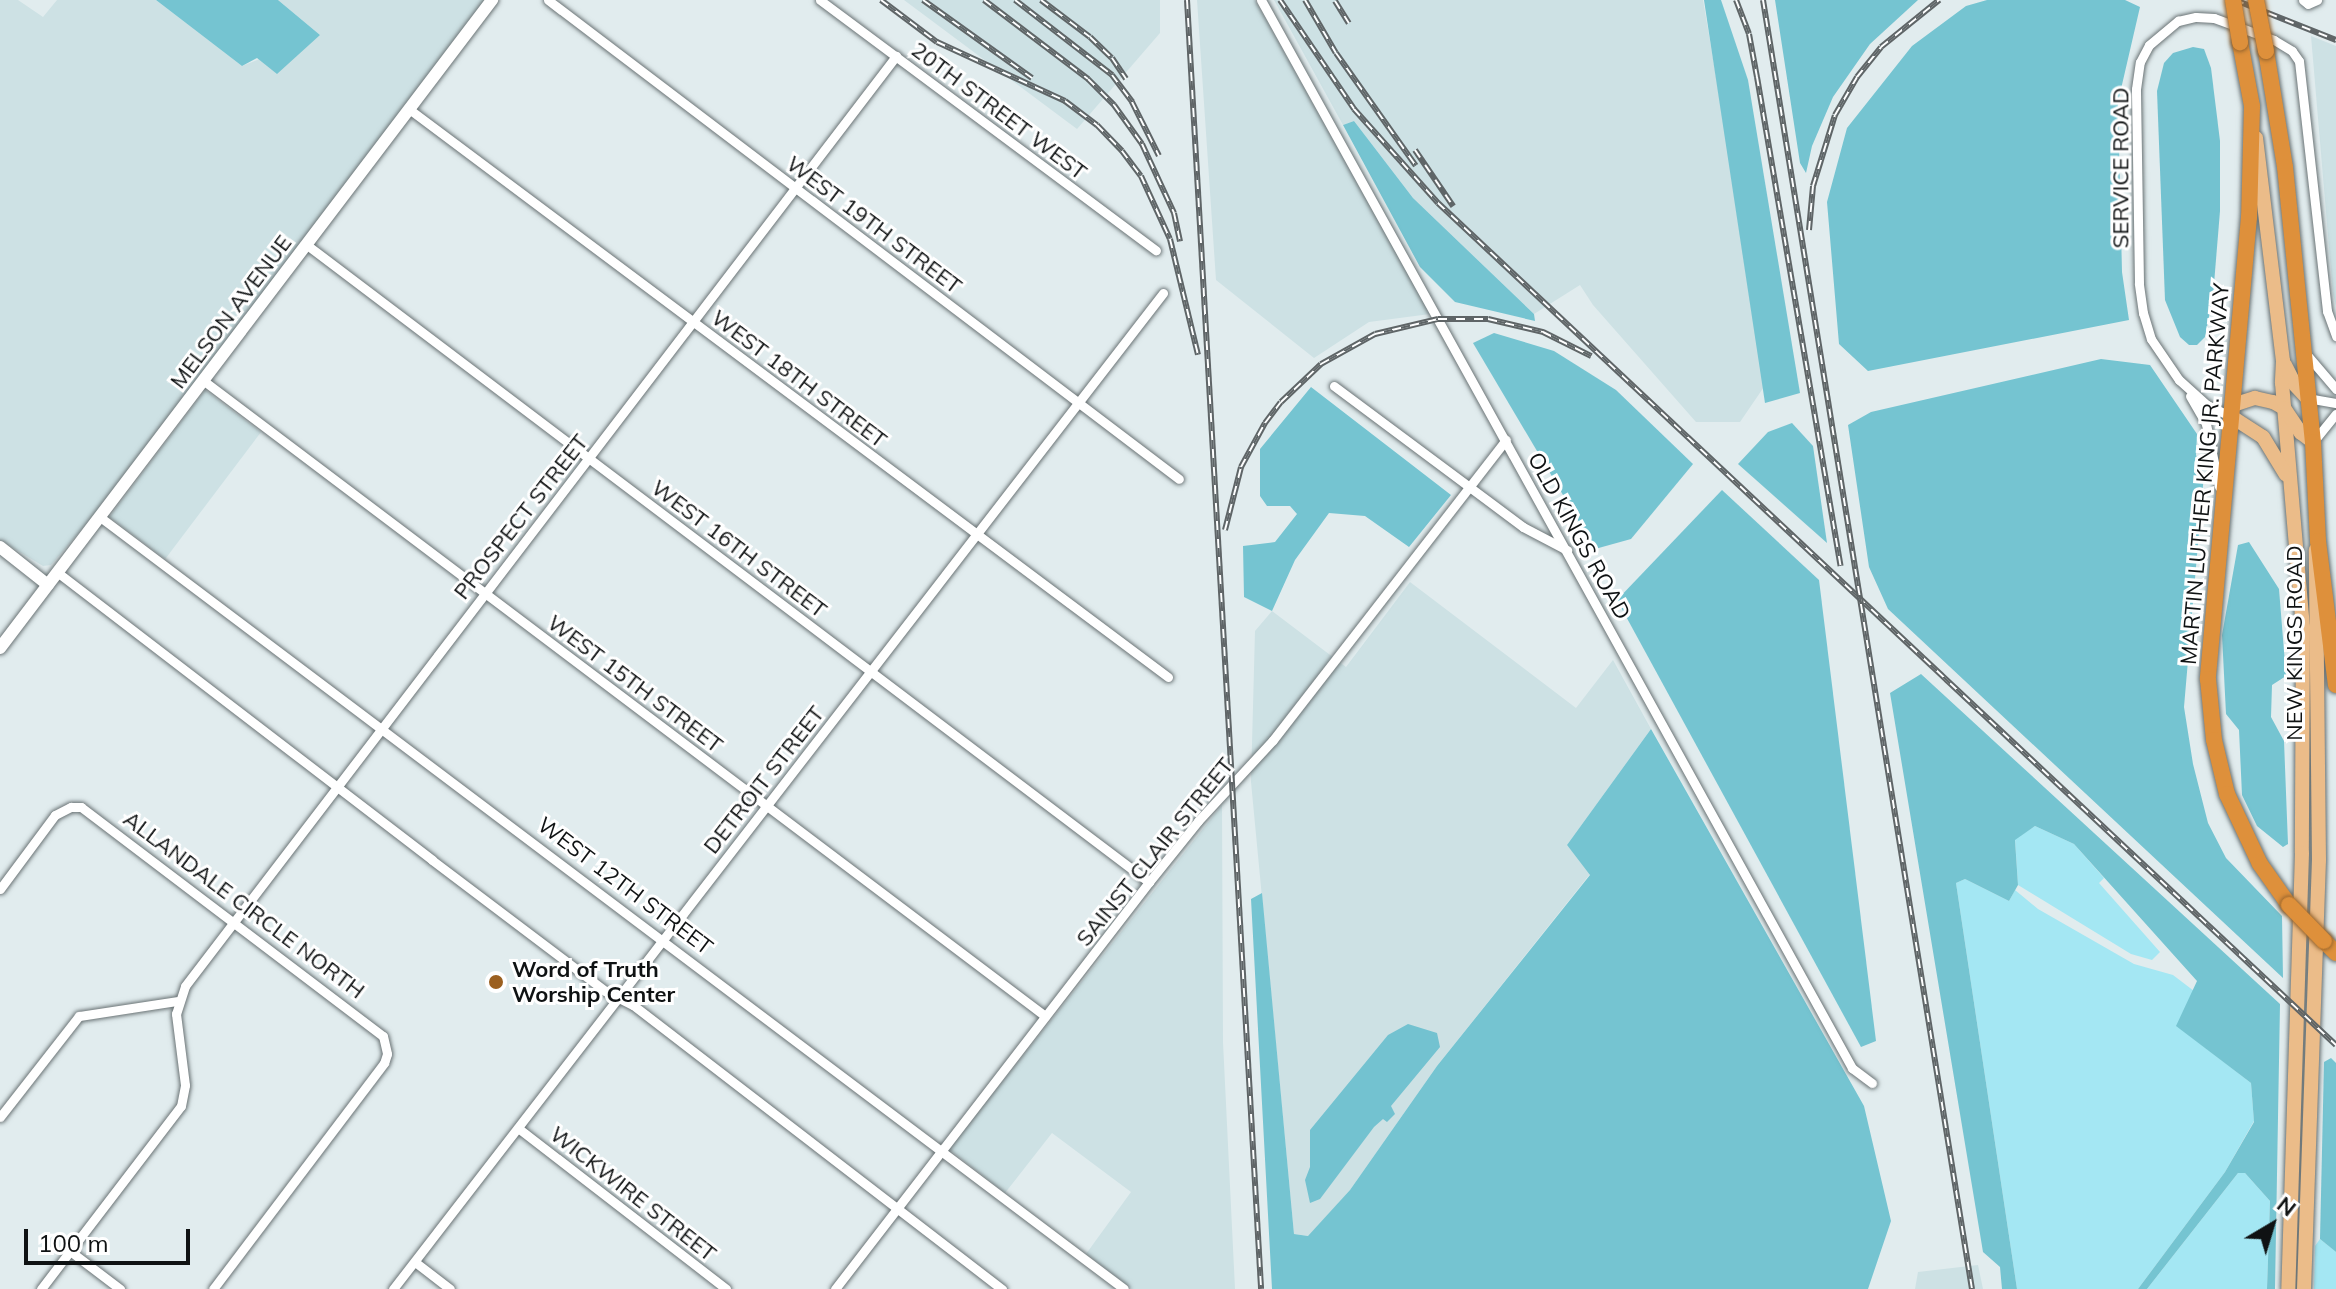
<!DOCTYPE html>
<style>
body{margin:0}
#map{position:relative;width:2336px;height:1289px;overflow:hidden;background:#e1ecee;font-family:Mulish,sans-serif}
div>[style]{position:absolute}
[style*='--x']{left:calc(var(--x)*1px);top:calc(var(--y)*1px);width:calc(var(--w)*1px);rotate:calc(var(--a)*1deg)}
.built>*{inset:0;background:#cde1e4;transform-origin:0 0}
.green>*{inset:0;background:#a4e7f3}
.forest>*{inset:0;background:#75c4d1}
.water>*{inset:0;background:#73c2d0}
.roads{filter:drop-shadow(0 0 2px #6a7375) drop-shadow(0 0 2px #6a7375)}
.street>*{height:9px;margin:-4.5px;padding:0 4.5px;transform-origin:4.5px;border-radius:4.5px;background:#fff}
.secondary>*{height:12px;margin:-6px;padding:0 6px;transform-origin:6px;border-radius:6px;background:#fff}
.primary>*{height:14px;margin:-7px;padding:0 7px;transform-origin:7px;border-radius:7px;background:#ebbc89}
.highway>*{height:16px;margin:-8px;padding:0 8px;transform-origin:8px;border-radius:8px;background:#de903b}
.rail>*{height:6px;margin-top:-3px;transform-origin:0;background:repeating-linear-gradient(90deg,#fff 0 9px,#5f6567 0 18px);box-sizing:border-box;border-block:2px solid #5f6567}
.bridges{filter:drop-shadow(0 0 2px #96642d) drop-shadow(0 0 2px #96642d)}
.highway-bridge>*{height:16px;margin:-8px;padding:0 8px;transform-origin:8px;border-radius:8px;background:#de903b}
.dots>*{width:22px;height:22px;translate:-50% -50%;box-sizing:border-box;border:4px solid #fff;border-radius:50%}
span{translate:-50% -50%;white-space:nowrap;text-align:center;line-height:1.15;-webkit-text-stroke:6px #fff;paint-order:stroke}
.street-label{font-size:22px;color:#0f1213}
.poi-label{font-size:22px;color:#0f1213;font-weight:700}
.left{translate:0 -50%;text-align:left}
.north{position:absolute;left:2232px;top:1185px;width:80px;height:80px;-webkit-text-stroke:6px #fff;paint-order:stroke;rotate:38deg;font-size:22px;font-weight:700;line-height:32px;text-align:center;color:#0f1213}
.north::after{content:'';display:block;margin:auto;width:28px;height:36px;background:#0f1213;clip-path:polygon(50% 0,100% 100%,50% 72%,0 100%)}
.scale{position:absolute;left:24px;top:1229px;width:166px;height:36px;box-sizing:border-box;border:4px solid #0f1213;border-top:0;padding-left:10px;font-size:24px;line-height:28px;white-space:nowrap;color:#0f1213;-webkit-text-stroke:6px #fff;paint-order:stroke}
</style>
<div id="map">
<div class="built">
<i style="clip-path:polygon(0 0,18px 0,43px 17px,57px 0,156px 0,242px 66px,320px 35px,278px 0,486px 0,93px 516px,51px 565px,43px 566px,0 540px)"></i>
<i style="clip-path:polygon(904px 0,1160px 0,1160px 33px,1077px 129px)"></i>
<i style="clip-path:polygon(1197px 0,1255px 0,1430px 314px,1369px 322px,1314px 358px,1216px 280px)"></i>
<i style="clip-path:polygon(1274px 0,1703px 0,1768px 381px,1740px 422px,1696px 422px,1593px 305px,1580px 285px,1534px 314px,1413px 198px,1354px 121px,1343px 125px)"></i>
<i style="clip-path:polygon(2311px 36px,2336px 46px,2336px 306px,2333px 294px)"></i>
<i style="left:205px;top:390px;width:70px;height:159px;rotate:37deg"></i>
<i style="clip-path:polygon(1410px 582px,1576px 708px,1613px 660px,1651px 729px,1567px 845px,1590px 874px,1437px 1066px,1350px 1190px,1309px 1236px,1294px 1234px,1251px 782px,1255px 631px,1272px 611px,1346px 667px)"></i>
<i style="clip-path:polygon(1222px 805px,1223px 1042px,1235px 1289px,1132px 1289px,1086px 1254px,1131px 1192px,1052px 1133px,1005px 1193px,949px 1149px)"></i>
<i style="clip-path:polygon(1978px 1265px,1983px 1289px,1915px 1289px,1918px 1272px)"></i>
</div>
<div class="green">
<i style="clip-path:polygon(2035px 826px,2074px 844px,2104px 878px,2099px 883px,2160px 952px,2152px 960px,2131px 954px,2018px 885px,2015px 839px)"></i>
<i style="clip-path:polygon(1965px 879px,2009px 901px,2015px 890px,2038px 909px,2134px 964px,2173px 975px,2194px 991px,2177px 1026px,2251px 1083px,2254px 1121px,2225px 1172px,2138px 1289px,2017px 1289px,1956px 883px)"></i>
<i style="clip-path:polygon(2238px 1173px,2245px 1173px,2270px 1201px,2267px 1289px,2147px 1289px)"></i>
<i style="clip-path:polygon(2320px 1239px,2336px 1252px,2336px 1289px,2314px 1289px,2315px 1246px)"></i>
</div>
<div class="forest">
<i style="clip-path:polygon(156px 0,278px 0,320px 35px,277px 74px,257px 58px,242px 66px)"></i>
<i style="clip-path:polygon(1704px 0,1721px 0,1748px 80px,1800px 393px,1765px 403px)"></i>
<i style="clip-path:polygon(1775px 0,1918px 0,1870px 44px,1833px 97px,1812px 146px,1806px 173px,1800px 163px)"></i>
<i style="clip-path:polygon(1987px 0,2125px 0,2140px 7px,2118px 102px,2122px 272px,2129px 320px,1868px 371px,1839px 344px,1827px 202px,1847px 128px,1912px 46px,1966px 6px)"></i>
<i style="clip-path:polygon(1354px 121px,1413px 198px,1534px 314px,1535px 321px,1455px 302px,1420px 267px,1343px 125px)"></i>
<i style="clip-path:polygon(1494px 333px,1554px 351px,1616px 390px,1693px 464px,1631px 539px,1595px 549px,1473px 343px)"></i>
<i style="clip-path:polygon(2101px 359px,2150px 365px,2197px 434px,2196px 455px,2204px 474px,2184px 707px,2193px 764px,2208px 823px,2226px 858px,2282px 916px,2283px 978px,1888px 609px,1869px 567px,1848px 425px,1871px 412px)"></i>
<i style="clip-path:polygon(1311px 387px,1451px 495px,1409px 547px,1365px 516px,1329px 513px,1295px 560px,1272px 611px,1244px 597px,1243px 546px,1275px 542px,1297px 514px,1290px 506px,1267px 506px,1260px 496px,1260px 449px)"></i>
<i style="clip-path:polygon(1792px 423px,1813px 446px,1827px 543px,1738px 464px,1768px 432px)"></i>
<i style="clip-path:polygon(1722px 490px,1819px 580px,1876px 1041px,1861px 1047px,1617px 600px)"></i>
<i style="clip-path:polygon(2249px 542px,2279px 589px,2286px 676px,2272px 685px,2271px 717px,2284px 741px,2288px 844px,2283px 847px,2257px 826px,2242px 795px,2239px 730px,2226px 714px,2222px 635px,2238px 545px)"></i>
<i style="clip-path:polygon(1921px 674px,2280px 1004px,2275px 1289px,2267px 1289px,2270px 1201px,2245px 1173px,2238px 1173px,2147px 1289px,2138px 1289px,2225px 1172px,2254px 1122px,2251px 1083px,2176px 1026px,2197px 981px,2074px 844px,2035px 826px,2015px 840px,2018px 885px,2009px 901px,1965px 879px,1956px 883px,2017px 1289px,2002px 1289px,2000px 1267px,1983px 1252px,1890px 693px)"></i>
<i style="clip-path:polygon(1651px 729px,1864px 1106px,1891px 1221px,1868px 1289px,1272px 1289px,1251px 899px,1262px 893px,1294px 1234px,1308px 1236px,1350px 1190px,1437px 1066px,1590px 875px,1567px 845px)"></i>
<i style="clip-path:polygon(2331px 1058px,2336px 1063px,2336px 1252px,2320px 1239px,2324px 1062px)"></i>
</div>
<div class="water">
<i style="clip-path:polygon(2193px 47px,2204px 49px,2211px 68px,2220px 141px,2220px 211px,2213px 296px,2205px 337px,2197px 345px,2189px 345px,2180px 337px,2165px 300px,2157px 91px,2164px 63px,2173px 53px)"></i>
<i style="clip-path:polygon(1408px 1024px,1437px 1033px,1440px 1047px,1391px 1106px,1395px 1114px,1387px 1122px,1383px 1119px,1374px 1127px,1320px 1199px,1310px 1203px,1305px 1180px,1310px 1167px,1310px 1130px,1388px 1035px)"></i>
</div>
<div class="roads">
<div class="street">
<i style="--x:548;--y:0;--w:792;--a:37.2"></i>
<i style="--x:820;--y:0;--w:419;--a:36.7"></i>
<i style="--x:1261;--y:0;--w:1221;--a:61.04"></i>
<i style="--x:1852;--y:1068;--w:25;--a:37"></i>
<i style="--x:2303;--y:0;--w:6;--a:39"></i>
<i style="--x:2308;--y:4;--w:10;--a:-24"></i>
<i style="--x:409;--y:109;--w:948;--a:36.81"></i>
<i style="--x:307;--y:245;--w:1056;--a:37.11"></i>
<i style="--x:2307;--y:355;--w:45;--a:49.5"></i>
<i style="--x:204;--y:381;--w:1054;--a:37.05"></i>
<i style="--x:1334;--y:386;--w:236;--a:36.7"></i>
<i style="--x:1523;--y:527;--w:50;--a:27.6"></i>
<i style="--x:2190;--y:396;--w:32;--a:60"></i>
<i style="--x:2206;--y:424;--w:64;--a:78.3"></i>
<i style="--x:2307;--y:398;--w:29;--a:10"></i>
<i style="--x:2232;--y:417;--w:28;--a:-154"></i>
<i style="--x:2207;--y:405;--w:38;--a:-138"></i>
<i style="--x:2179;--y:380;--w:50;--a:-124.3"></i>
<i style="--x:2151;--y:339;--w:27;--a:-107"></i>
<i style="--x:2143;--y:313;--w:30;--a:-98"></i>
<i style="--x:2139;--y:283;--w:194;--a:-90.9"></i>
<i style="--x:2136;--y:89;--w:27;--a:-82"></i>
<i style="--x:2140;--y:62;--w:19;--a:-62"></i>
<i style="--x:2149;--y:45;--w:38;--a:-40"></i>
<i style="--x:2178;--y:21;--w:18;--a:-13"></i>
<i style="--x:2196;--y:17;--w:18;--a:3"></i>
<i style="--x:2214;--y:18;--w:64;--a:20.1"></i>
<i style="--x:2274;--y:40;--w:21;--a:31"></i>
<i style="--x:2292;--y:51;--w:12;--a:55"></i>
<i style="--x:2299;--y:61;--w:252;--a:83.6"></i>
<i style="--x:2327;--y:311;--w:27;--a:70"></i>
<i style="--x:2313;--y:442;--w:36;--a:-51"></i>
<i style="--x:100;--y:517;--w:1282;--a:37.01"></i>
<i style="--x:57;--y:572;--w:473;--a:37.5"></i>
<i style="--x:432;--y:860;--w:217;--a:37.1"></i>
<i style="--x:605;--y:991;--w:31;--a:27"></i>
<i style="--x:633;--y:1005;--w:466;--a:37.6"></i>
<i style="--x:0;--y:889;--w:92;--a:-53.4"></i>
<i style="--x:55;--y:815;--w:18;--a:-27"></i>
<i style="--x:71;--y:807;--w:10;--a:0"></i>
<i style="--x:81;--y:807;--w:379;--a:37.2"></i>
<i style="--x:383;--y:1036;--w:18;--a:77"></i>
<i style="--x:387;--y:1054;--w:9;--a:108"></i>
<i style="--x:384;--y:1063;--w:283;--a:127.1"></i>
<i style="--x:0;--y:1117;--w:128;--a:-52"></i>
<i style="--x:79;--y:1016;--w:99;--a:-8.7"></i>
<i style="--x:518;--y:1128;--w:263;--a:37.7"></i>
<i style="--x:70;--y:1251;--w:63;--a:37.2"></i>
<i style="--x:415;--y:1262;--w:44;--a:37.6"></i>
<i style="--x:41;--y:1289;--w:230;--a:-52.6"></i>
<i style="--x:181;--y:1106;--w:21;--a:-79"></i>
<i style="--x:185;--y:1085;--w:72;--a:-97.2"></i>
<i style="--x:176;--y:1014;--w:29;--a:-72"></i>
<i style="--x:185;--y:986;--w:1171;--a:-52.6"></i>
<i style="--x:393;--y:1289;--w:1259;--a:-52.29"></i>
<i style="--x:835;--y:1289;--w:514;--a:-52.35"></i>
<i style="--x:1149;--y:882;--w:78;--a:-51.2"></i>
<i style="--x:1198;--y:821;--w:110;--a:-47.2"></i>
<i style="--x:1273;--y:740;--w:380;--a:-52.2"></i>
</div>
<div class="secondary">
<i style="--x:0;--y:547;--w:61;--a:38.4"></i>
<i style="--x:0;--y:648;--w:814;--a:-52.79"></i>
</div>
<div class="primary">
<i style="--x:2256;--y:138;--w:225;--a:83.1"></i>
<i style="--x:2283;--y:361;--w:22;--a:93"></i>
<i style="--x:2282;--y:383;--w:245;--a:85.1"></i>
<i style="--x:2303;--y:627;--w:226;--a:90.3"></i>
<i style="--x:2302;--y:853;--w:436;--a:91.8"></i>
<i style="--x:2285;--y:365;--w:22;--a:63"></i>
<i style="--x:2295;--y:385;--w:18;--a:47"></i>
<i style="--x:2233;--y:405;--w:23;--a:-18"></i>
<i style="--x:2255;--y:398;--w:18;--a:13"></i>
<i style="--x:2273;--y:402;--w:13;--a:29"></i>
<i style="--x:2284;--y:408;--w:30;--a:56"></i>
<i style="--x:2301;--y:433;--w:15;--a:37"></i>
<i style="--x:2232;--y:417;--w:37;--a:33"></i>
<i style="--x:2263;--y:437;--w:44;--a:58.8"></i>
<i style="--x:2304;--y:1289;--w:429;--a:-88"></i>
<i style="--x:2319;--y:860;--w:310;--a:-90.6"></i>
</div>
<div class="highway">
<i style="--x:2240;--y:42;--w:65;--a:79.4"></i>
<i style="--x:2252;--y:106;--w:111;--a:91.5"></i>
<i style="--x:2249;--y:217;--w:464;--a:95.1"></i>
<i style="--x:2208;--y:679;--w:61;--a:84.4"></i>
<i style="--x:2214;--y:740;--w:56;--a:76.5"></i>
<i style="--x:2227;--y:794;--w:77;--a:64.8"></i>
<i style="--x:2260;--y:864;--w:50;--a:54.7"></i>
<i style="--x:2266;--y:51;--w:118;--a:80.7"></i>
<i style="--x:2285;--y:167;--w:276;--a:84.2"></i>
<i style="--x:2313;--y:442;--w:99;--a:87.1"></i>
<i style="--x:2318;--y:541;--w:145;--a:82.9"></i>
<i style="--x:2324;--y:941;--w:17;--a:45"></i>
</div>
</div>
<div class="rail">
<i style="--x:881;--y:0;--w:70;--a:36.9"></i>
<i style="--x:937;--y:42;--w:141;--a:24.7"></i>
<i style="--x:1065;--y:101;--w:40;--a:37"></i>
<i style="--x:1097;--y:125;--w:36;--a:46"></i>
<i style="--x:1122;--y:151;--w:31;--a:53"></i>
<i style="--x:1141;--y:176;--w:69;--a:65.3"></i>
<i style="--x:1170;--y:239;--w:119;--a:76.4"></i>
<i style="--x:923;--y:0;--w:134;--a:35.6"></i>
<i style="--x:984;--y:0;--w:131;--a:37.2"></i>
<i style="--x:1088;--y:79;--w:37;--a:45"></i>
<i style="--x:1114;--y:105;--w:48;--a:54.3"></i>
<i style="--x:1142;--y:144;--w:76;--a:65.1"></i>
<i style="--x:1174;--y:213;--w:29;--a:78"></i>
<i style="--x:1015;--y:0;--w:123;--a:37.7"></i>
<i style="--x:1112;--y:75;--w:34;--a:53"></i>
<i style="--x:1132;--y:102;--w:60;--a:63.4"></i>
<i style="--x:1041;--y:0;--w:61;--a:37.1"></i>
<i style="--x:1090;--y:37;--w:30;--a:44"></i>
<i style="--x:1112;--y:58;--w:25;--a:56"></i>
<i style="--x:1187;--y:0;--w:1291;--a:86.71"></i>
<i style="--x:1280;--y:0;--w:132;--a:55.8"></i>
<i style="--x:1354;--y:109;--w:126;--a:48.2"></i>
<i style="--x:1438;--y:203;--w:1231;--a:43.16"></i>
<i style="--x:1305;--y:0;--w:61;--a:59.7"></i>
<i style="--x:1336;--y:53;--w:138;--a:54.7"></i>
<i style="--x:1736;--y:0;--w:36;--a:69"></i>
<i style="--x:1749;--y:34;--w:44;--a:79.5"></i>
<i style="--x:1757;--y:77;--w:496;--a:80.3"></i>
<i style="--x:1763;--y:0;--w:1306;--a:80.79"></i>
<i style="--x:2235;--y:0;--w:109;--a:21.6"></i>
<i style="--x:1335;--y:1;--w:26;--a:58"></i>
<i style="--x:1415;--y:150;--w:68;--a:55.8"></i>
<i style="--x:1809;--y:230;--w:44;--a:-84.8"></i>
<i style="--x:1813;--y:186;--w:74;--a:-72.8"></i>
<i style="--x:1835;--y:115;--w:44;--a:-59.9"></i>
<i style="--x:1857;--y:77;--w:38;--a:-51"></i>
<i style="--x:1881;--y:47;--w:75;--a:-39"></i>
<i style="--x:1225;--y:530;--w:65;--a:-75.7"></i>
<i style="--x:1241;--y:467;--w:50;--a:-61.4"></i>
<i style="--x:1265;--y:423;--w:26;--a:-53"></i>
<i style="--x:1281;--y:402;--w:55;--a:-43.5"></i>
<i style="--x:1321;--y:364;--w:62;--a:-29.1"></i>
<i style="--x:1375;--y:334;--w:65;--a:-13.4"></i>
<i style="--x:1438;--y:319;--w:50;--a:0"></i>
<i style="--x:1488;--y:319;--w:57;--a:13.3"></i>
<i style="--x:1543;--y:332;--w:54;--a:26.6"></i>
</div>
<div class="bridges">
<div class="highway-bridge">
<i style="--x:2233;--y:0;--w:43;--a:80.5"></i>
<i style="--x:2256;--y:0;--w:52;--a:78.9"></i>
<i style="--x:2289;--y:905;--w:50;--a:45.8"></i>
</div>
</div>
<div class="dots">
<i style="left:496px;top:982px;background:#9b6020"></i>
</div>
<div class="street-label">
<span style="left:999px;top:111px;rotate:37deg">20TH STREET WEST</span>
<span style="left:2121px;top:168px;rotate:-90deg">SERVICE ROAD</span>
<span style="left:874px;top:225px;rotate:37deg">WEST 19TH STREET</span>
<span style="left:231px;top:312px;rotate:-53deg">MELSON AVENUE</span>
<span style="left:799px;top:379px;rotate:37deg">WEST 18TH STREET</span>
<span style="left:2205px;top:474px;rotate:-85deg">MARTIN LUTHER KING JR. PARKWAY</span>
<span style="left:521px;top:517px;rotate:-52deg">PROSPECT STREET</span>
<span style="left:1579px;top:536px;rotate:61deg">OLD KINGS ROAD</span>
<span style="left:739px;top:549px;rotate:37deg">WEST 16TH STREET</span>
<span style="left:2295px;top:643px;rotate:-90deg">NEW KINGS ROAD</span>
<span style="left:635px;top:684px;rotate:37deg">WEST 15TH STREET</span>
<span style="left:764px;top:780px;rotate:-52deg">DETROIT STREET</span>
<span style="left:1155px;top:852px;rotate:-51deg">SAINST CLAIR STREET</span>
<span style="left:625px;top:886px;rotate:37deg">WEST 12TH STREET</span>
<span style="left:244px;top:905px;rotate:37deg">ALLANDALE CIRCLE NORTH</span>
<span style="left:633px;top:1194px;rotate:38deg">WICKWIRE STREET</span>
</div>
<div class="poi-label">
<span class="left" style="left:512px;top:982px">Word of Truth<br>Worship Center</span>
</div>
<div class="north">N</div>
<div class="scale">100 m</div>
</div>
